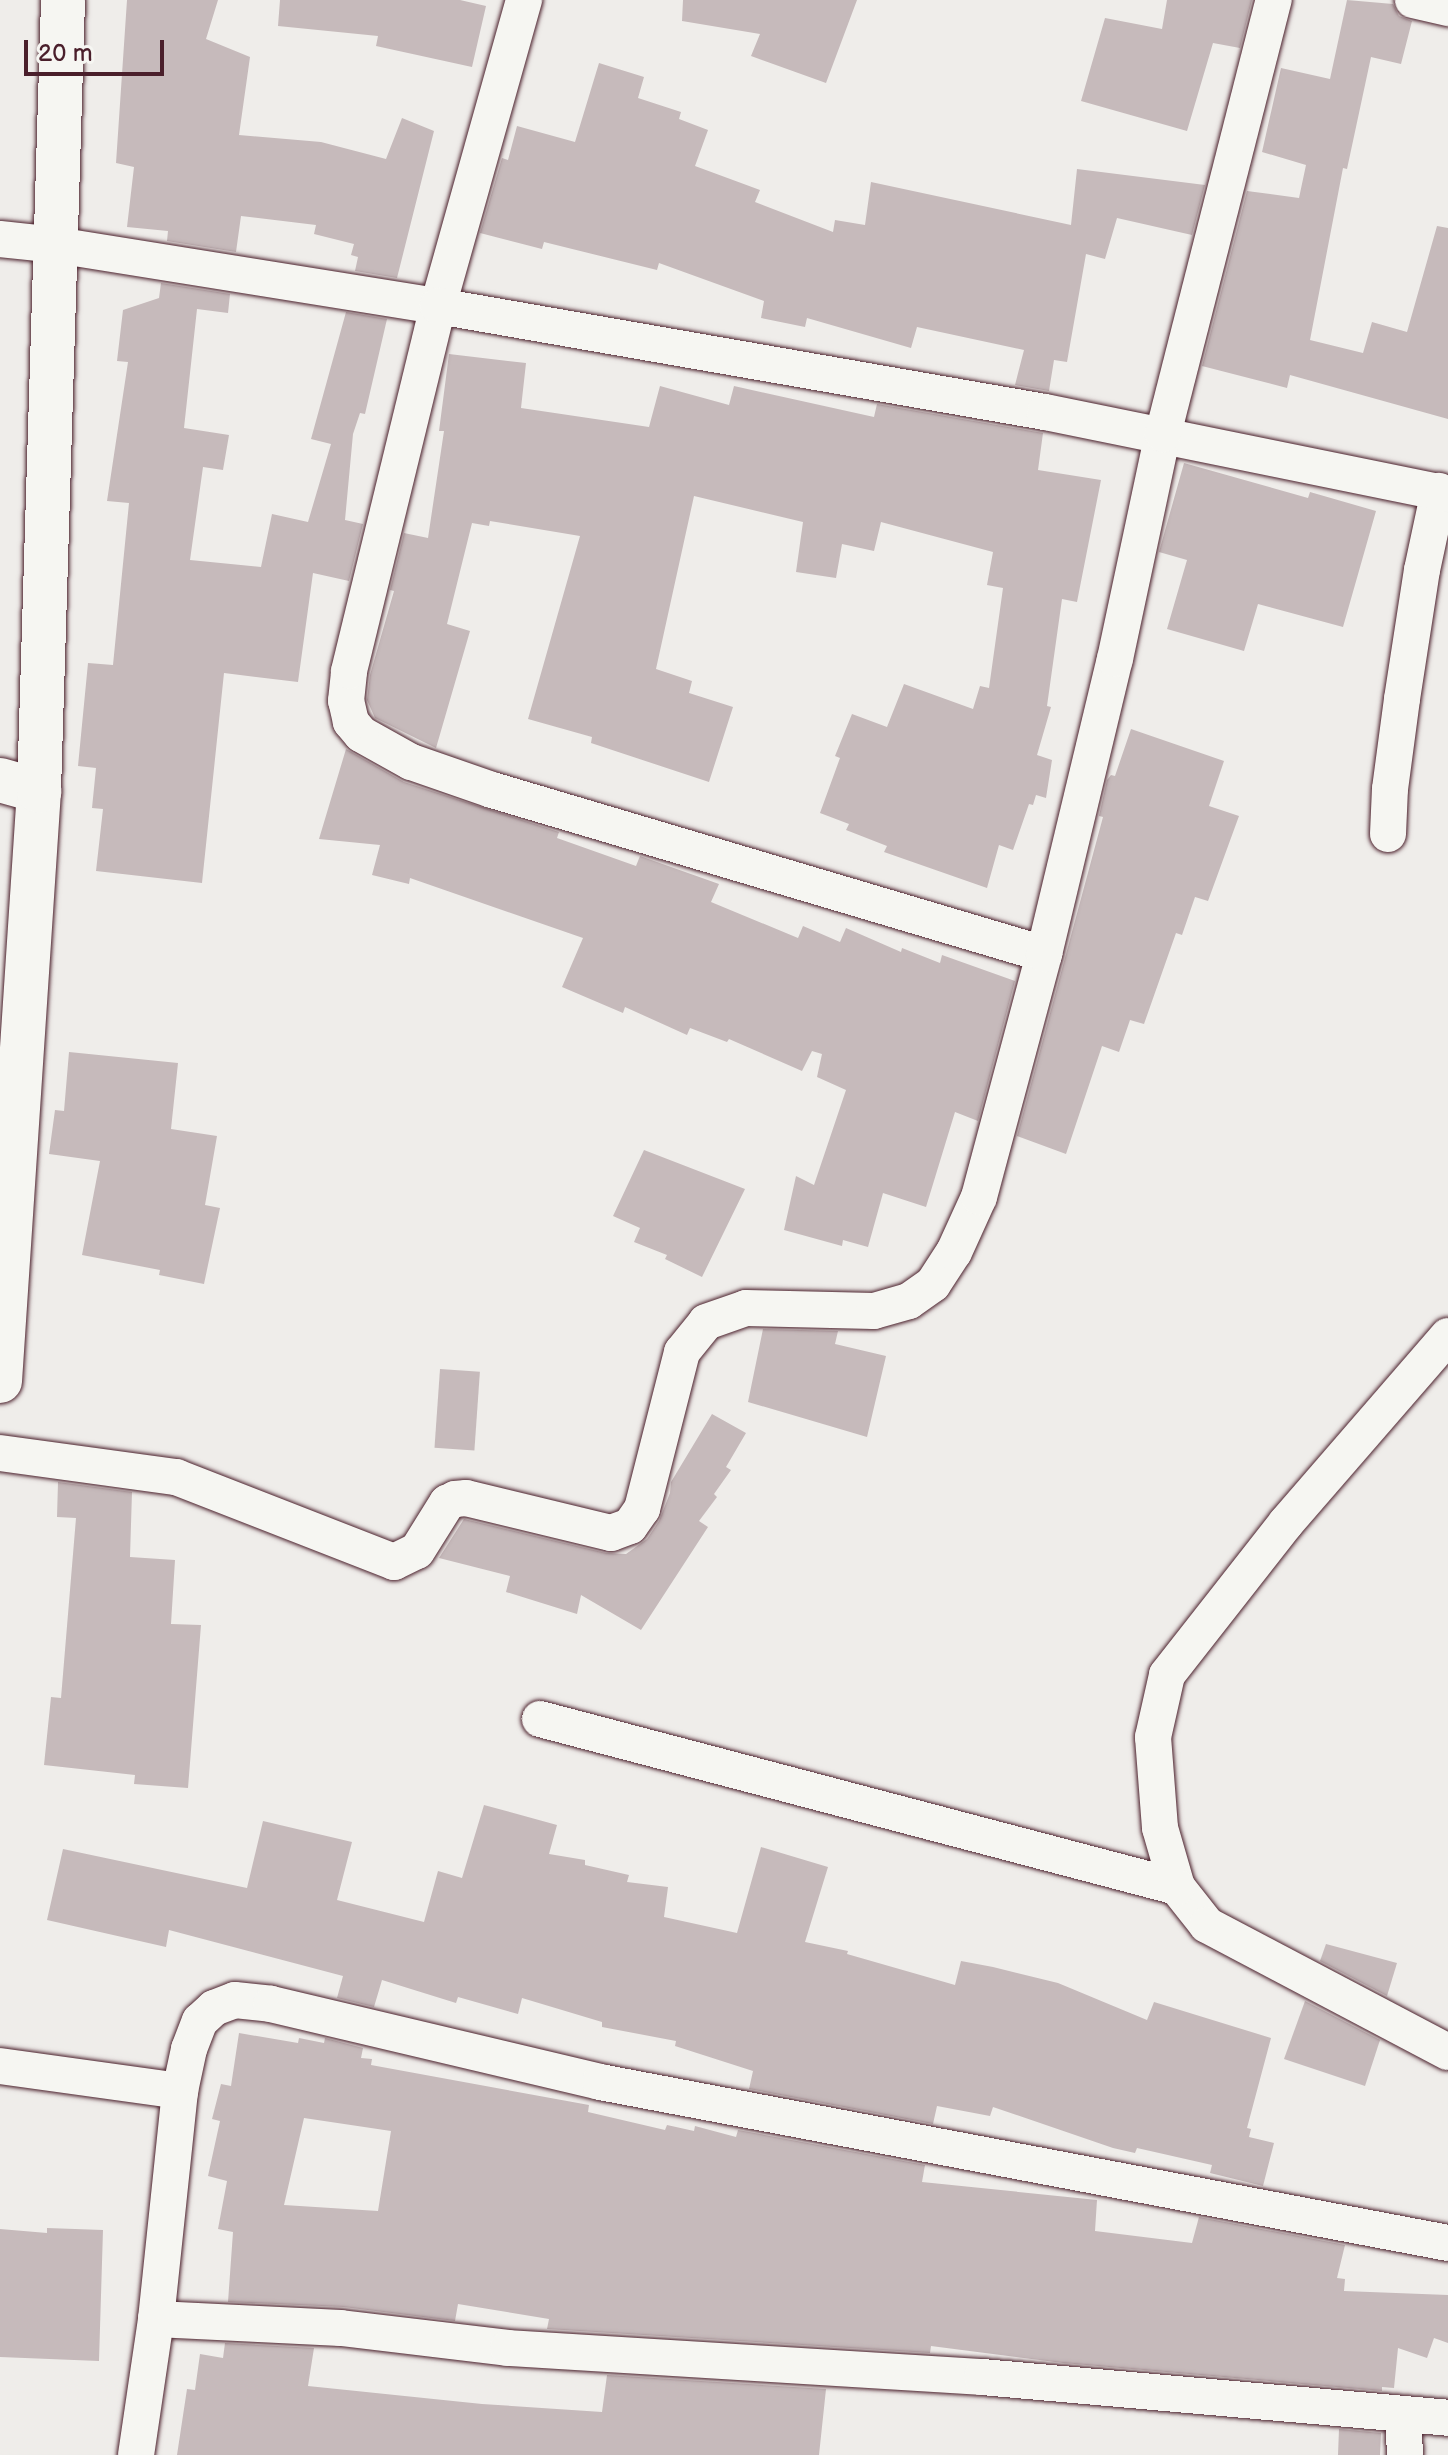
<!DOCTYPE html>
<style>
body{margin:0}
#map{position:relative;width:1448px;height:2455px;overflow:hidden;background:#efedea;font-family:"Balsamiq Sans",sans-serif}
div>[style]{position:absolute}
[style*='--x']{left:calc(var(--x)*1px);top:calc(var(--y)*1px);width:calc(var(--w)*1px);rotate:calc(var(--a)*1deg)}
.building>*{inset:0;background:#c6babb;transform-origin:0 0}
.roads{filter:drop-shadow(0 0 2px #4a1f2b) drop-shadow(0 0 2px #4a1f2b)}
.minor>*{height:36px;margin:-18px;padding:0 18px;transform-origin:18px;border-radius:18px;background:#f6f6f2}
.secondary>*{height:44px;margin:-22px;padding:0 22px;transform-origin:22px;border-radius:22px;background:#f6f6f2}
.trunk>*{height:44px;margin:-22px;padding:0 22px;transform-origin:22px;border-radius:22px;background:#f6f6f2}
span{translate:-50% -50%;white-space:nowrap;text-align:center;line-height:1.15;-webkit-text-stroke:8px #f6f6f2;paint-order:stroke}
.scale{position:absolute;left:24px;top:40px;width:140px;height:36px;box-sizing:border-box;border:4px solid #4a1f2b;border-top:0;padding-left:10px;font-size:24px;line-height:28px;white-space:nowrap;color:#4a1f2b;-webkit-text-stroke:6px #f6f6f2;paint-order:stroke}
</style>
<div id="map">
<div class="building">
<i style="clip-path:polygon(127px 0,218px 0,206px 39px,250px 57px,239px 135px,321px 142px,386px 159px,402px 118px,434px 131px,397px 278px,355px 271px,358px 257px,351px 255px,354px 244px,314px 234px,316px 225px,241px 216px,236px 252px,167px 241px,168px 231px,127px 227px,134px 167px,116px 163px)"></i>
<i style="clip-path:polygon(280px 0,460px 0,486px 6px,472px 67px,376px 46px,378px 36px,278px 26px)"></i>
<i style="clip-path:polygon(683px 0,857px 0,826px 83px,751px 56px,760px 34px,682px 21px)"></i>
<i style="clip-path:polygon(1167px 0,1252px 0,1240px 48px,1213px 43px,1187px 131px,1081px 101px,1105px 18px,1162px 29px)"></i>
<i style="clip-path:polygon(1347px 0,1393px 4px,1399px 16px,1412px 21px,1401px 64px,1371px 57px,1347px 169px,1343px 168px,1310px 340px,1363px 353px,1372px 322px,1407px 332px,1437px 226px,1448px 228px,1448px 419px,1290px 375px,1287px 388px,1202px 366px,1247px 191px,1299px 198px,1306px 165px,1262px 152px,1281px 68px,1330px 79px)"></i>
<i style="clip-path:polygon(599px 63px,644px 77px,638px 98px,681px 112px,679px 119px,708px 130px,695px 166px,760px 190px,755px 202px,833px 232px,835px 220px,865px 225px,871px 182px,1071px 225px,1077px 169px,1205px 185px,1192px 235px,1117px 218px,1105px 259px,1086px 254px,1067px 362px,1054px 360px,1049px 391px,1015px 385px,1024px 350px,917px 327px,911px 348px,807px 318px,805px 327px,761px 318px,764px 301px,659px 263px,657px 270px,544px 242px,542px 249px,480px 233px,502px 158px,508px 160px,517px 126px,575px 142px)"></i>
<i style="clip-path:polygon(161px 283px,230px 294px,228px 313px,197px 309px,184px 428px,229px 435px,223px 470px,203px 467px,190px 560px,261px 567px,272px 514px,308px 522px,331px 444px,311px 439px,346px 312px,387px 319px,365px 414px,360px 413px,353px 434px,345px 520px,363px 524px,349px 581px,313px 573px,298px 682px,224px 673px,202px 883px,96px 871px,103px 809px,92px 808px,96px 768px,78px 766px,88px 663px,113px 665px,129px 503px,107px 501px,128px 362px,117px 361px,123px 310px,159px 298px)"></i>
<i style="clip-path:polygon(449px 354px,526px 363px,521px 408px,649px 427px,660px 386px,729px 405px,734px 386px,874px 417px,877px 404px,1043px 433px,1038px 470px,1101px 480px,1077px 602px,1062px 599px,1047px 706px,1051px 707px,1037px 755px,1052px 760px,1046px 798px,1036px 795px,1033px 805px,1029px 804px,1013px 850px,999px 845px,987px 888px,884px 852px,887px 846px,846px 830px,849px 824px,820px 813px,840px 758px,835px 756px,852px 714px,887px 727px,904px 684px,973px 709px,980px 686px,989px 688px,1003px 588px,987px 585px,993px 552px,881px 522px,874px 551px,842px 544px,836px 578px,796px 572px,803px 522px,694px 496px,656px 669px,692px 681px,689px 693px,733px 707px,709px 782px,591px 743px,592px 737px,528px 719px,580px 536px,490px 521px,489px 526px,472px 523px,447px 624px,470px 631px,436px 748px,375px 718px,367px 700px,370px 675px,394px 591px,390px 590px,404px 533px,428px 538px,444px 431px,439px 431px)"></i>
<i style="clip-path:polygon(1184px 463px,1308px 498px,1310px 492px,1376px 511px,1343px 627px,1258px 604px,1244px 651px,1167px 629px,1187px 560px,1159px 552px)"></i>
<i style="clip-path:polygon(1131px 729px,1224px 761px,1209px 806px,1239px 816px,1208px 901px,1195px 897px,1182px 935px,1176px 933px,1144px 1024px,1130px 1020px,1119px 1052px,1102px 1046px,1066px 1154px,1017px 1136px,1103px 817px,1099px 816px,1107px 780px,1111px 775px,1115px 776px)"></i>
<i style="clip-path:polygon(346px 749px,404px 782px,559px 832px,557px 838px,636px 866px,640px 856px,719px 884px,711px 902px,798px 938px,803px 926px,840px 942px,846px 928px,901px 952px,902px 948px,940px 963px,942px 955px,1015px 981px,978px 1121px,955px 1112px,926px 1207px,883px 1193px,868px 1247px,843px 1240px,842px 1246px,784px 1230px,796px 1176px,814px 1185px,846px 1090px,817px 1077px,822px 1054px,812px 1051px,802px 1071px,729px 1039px,727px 1042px,690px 1028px,687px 1035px,625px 1007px,623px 1013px,562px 987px,583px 938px,410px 878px,409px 884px,372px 875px,380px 845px,319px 839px)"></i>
<i style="clip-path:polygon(69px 1052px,178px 1063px,171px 1129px,217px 1136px,205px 1205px,220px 1208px,204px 1284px,159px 1275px,160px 1270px,82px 1255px,100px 1161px,49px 1154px,55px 1110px,64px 1111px)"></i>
<i style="clip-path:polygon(644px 1150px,745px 1189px,702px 1277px,665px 1259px,667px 1255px,634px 1242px,640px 1228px,613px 1216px)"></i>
<i style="clip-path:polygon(763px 1329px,838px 1331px,835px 1344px,886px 1356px,867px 1437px,748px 1402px)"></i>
<i style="left:440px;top:1369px;width:40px;height:79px;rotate:4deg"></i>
<i style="clip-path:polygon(712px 1414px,746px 1433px,726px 1467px,731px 1470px,714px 1494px,717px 1497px,699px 1521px,708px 1527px,641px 1630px,581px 1595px,577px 1614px,506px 1592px,510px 1576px,439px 1558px,464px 1519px,606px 1553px,626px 1554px,647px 1539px,659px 1521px,670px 1493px,671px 1482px)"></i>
<i style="clip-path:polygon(58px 1482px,132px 1492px,130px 1557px,175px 1560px,171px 1624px,201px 1625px,188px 1788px,134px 1784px,135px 1775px,44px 1765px,51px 1697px,61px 1698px,76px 1518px,57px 1517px)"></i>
<i style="clip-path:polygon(484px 1805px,557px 1825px,549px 1854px,585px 1860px,585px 1865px,629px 1875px,627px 1882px,668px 1887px,664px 1917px,737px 1933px,761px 1847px,828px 1867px,805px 1942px,848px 1951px,847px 1954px,955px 1985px,961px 1961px,993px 1967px,1058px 1983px,1147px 2020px,1154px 2002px,1271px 2038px,1247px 2128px,1251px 2129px,1249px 2137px,1274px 2143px,1263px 2186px,1210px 2173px,1212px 2165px,1137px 2148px,1135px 2153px,1113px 2148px,993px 2107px,990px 2116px,937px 2106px,933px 2124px,749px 2089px,753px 2071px,675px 2046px,676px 2041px,602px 2027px,602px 2022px,522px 1998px,518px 2014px,458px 1997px,456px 2003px,382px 1980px,374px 2007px,337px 1998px,343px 1976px,169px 1930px,166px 1947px,47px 1920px,63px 1849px,247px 1888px,263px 1821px,352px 1842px,337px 1900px,424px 1922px,438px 1871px,462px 1878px)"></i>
<i style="clip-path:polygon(1326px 1944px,1397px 1963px,1387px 1996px,1320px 1961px)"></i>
<i style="clip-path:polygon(1305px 2001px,1380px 2040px,1365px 2086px,1284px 2059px)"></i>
<i style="clip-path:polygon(evenodd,239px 2033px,298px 2043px,299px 2038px,324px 2043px,325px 2038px,363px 2048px,361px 2058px,372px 2059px,371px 2065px,589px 2105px,588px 2112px,665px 2130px,667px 2125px,694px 2131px,695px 2126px,736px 2137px,738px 2130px,925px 2165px,922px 2182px,1097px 2200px,1095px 2231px,1192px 2243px,1199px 2217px,1345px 2245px,1337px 2278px,1345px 2279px,1344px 2291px,1448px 2295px,1448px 2343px,1434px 2338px,1427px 2358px,1398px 2348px,1394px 2388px,1382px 2387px,1382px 2391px,1063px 2363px,931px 2346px,930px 2353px,547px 2329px,549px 2319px,458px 2304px,455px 2321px,344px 2307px,228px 2302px,233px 2232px,218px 2229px,227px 2181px,208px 2176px,220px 2121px,212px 2119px,221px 2084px,231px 2086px,239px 2033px,304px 2118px,391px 2131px,378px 2211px,284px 2205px,304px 2118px)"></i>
<i style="clip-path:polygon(47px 2228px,103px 2230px,99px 2361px,0 2357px,0 2229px,47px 2233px)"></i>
<i style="clip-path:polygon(225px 2343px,314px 2348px,308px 2386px,482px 2404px,602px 2412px,607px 2375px,826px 2389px,819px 2455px,177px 2455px,187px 2389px,195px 2390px,200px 2354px,223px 2358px)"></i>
<i style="clip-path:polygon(1339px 2429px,1381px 2433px,1380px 2455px,1338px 2455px)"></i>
</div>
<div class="roads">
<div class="minor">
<i style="--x:1413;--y:0;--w:36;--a:13"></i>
<i style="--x:0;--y:239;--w:56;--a:6.1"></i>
<i style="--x:56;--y:245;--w:387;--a:9.1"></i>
<i style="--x:438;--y:306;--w:318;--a:-74.3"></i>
<i style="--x:1388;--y:834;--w:45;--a:-87.5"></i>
<i style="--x:1390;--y:789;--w:91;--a:-82.4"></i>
<i style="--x:1402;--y:699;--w:131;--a:-81.2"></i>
<i style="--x:1422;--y:570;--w:81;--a:-77.9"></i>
<i style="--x:1044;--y:954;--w:576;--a:-163.45"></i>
<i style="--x:492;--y:790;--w:86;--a:-160.9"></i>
<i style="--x:411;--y:762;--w:57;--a:-150.8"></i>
<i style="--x:361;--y:734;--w:16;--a:-130"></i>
<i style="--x:351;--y:722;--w:22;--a:-103"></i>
<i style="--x:346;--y:701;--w:30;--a:-84"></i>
<i style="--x:349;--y:671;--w:376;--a:-76.3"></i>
<i style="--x:438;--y:306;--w:616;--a:9.91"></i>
<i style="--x:1045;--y:412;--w:411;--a:11.5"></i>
<i style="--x:1448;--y:1336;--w:247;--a:130.9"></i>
<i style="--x:1286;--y:1523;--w:193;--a:128.1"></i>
<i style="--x:1167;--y:1675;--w:64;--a:102.7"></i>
<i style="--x:1153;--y:1737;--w:91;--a:85.6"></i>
<i style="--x:1160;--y:1828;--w:61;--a:73.9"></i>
<i style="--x:1177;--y:1887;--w:48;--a:51.7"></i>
<i style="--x:1207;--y:1925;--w:272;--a:27.8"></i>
<i style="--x:0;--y:1453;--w:178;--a:7.8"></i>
<i style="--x:176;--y:1477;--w:234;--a:21.3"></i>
<i style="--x:394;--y:1562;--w:25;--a:-26"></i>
<i style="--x:417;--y:1551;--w:57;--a:-58"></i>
<i style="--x:447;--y:1503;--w:9;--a:-27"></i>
<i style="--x:455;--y:1499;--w:11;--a:-5"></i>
<i style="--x:466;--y:1498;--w:149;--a:13.6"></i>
<i style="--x:611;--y:1533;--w:20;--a:-20"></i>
<i style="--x:630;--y:1526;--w:21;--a:-55"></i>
<i style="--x:642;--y:1509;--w:162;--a:-75.7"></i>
<i style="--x:682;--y:1352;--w:38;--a:-51"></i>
<i style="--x:706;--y:1322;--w:42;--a:-19.3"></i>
<i style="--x:746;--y:1308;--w:128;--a:1.3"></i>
<i style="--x:874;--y:1311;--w:36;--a:-16"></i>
<i style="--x:909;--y:1301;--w:29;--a:-35"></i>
<i style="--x:933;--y:1284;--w:38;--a:-57"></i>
<i style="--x:954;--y:1252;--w:60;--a:-65.6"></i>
<i style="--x:979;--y:1197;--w:252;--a:-75"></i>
<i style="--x:1044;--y:954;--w:303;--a:-76.5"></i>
<i style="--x:1115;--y:659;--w:230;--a:-78"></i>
<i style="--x:1163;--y:434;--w:448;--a:-75.7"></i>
<i style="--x:540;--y:1719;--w:659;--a:14.77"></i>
<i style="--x:0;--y:2066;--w:182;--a:7.9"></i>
<i style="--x:180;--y:2091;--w:229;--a:96"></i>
<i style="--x:180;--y:2091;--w:43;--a:-77.9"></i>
<i style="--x:189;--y:2049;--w:30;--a:-69"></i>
<i style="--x:200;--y:2021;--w:19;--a:-43"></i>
<i style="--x:214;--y:2008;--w:22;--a:-21"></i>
<i style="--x:235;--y:2000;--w:36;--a:6"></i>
<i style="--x:271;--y:2004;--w:338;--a:13.3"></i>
<i style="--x:600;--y:2082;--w:863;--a:10.75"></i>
<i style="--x:1403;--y:2414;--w:41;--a:87.2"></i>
<i style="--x:136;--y:2455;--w:137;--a:-81.6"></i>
<i style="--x:156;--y:2319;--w:185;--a:2.8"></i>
<i style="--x:341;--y:2328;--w:168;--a:6.8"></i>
<i style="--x:508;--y:2348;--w:475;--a:3.5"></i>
<i style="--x:982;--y:2377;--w:468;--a:5"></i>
</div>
<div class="secondary">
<i style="--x:0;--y:780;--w:41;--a:15.8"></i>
</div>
<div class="trunk">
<i style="--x:0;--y:1381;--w:591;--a:-86.22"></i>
<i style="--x:39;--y:791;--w:791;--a:-88.26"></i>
</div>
</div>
<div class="scale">20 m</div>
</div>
